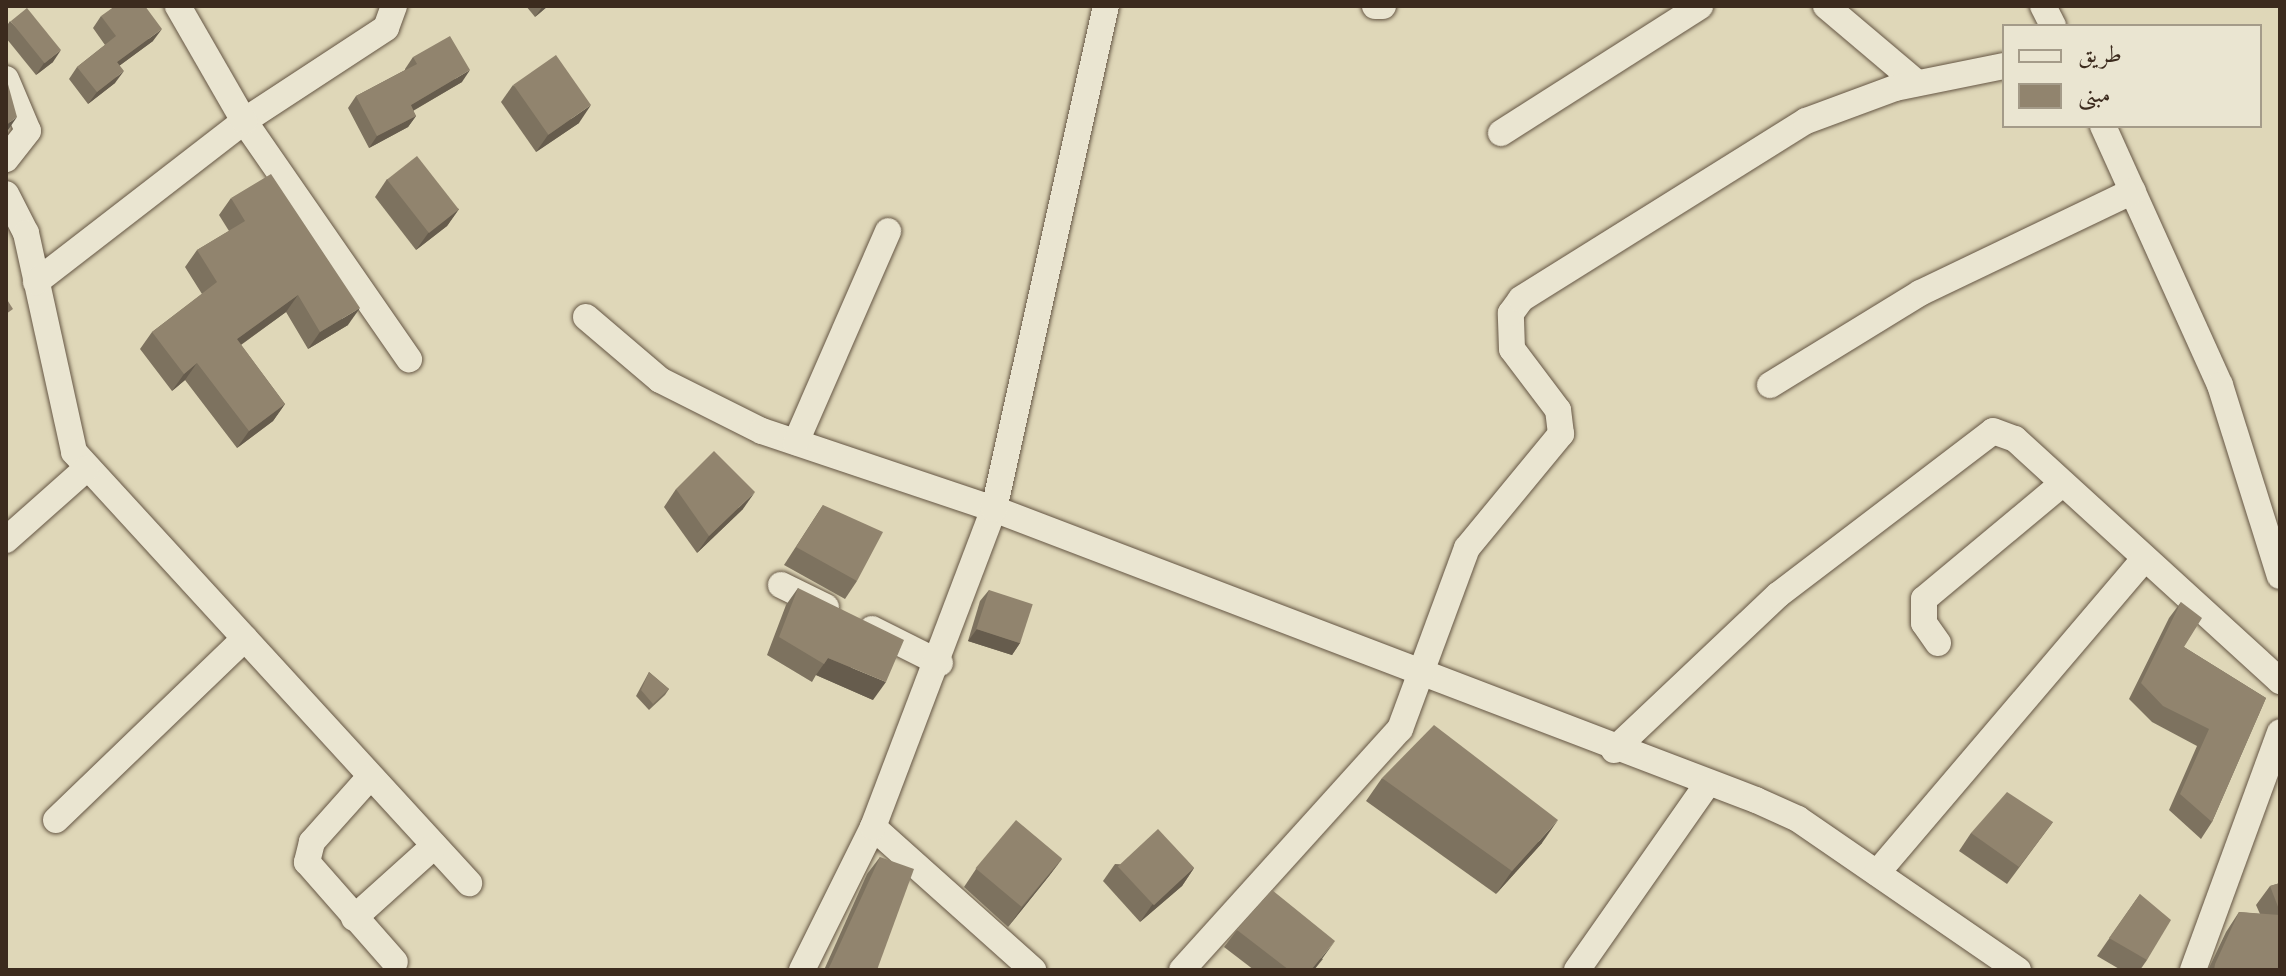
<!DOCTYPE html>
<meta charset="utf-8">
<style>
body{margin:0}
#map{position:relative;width:2286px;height:976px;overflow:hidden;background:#dfd7b8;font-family:"IM FELL French Canon",Amiri,serif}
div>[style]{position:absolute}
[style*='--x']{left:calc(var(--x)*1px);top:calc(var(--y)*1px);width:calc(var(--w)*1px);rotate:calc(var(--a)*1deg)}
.roads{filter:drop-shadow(0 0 2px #655644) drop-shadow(0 0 2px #655644)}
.minor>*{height:26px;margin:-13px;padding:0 13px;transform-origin:13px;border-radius:13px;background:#eae5d1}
.wall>*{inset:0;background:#7d725f}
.shaded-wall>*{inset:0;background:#665c4d}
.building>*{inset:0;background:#91846e;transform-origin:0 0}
span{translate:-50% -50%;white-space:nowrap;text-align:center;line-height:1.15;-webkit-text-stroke:7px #eae5d1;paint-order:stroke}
.frame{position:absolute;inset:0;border:8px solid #3c2b1e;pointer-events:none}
.legend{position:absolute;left:2002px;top:24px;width:260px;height:104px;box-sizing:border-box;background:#eae5d1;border:2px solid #a49b89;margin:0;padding:10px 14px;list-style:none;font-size:24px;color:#3c2b1e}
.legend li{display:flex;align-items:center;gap:16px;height:40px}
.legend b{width:40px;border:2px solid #a49b89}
</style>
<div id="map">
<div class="roads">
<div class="minor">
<i style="--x:394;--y:6;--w:23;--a:110"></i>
<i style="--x:386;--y:28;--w:170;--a:146.8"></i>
<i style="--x:244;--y:121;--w:290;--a:55.3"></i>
<i style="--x:1375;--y:6;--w:8;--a:0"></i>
<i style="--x:1826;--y:6;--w:119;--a:40.2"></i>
<i style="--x:2043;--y:6;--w:22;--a:63"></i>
<i style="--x:6;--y:79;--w:56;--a:67.1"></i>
<i style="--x:28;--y:131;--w:36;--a:128"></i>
<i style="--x:2103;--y:126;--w:284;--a:65.7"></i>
<i style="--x:2220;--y:385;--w:200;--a:72.6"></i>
<i style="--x:1501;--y:133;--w:236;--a:-32.5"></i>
<i style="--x:6;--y:194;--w:44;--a:62.9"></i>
<i style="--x:26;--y:233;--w:224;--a:77.6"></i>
<i style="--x:74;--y:452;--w:585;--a:47.5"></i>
<i style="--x:36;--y:282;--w:263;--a:-37.7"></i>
<i style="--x:244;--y:121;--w:133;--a:-119.9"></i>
<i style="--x:586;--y:317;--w:97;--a:40.4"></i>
<i style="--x:660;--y:380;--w:114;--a:26.6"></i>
<i style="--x:762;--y:431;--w:245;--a:18.6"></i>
<i style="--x:994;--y:509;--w:816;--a:20.9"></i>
<i style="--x:1756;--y:800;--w:46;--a:24.3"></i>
<i style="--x:1798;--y:819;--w:267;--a:34.5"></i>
<i style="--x:1770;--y:385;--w:176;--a:-31.5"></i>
<i style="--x:1920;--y:293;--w:236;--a:-25.6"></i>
<i style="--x:796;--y:442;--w:230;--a:-66.4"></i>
<i style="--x:6;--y:540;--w:107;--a:-41.6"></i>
<i style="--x:781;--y:585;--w:50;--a:26.1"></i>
<i style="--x:872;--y:629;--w:76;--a:26.6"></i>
<i style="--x:1938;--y:643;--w:24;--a:-125"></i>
<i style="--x:1924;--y:623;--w:24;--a:-90"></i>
<i style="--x:1924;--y:599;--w:178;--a:-39.8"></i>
<i style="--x:1614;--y:750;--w:226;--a:-43.4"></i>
<i style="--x:1778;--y:595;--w:270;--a:-37.3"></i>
<i style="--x:1993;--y:431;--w:23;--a:20"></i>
<i style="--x:2015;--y:439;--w:359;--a:42.4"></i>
<i style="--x:369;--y:778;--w:86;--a:131.7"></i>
<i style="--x:312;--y:842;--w:21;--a:104"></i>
<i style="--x:307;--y:862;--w:133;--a:48.7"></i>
<i style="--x:56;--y:820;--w:262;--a:-43.9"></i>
<i style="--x:873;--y:827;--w:215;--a:41.8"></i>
<i style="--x:1877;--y:873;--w:409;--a:-49.6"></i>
<i style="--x:354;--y:918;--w:108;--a:-42"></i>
<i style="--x:802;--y:970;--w:160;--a:-63.6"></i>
<i style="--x:873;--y:827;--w:340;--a:-69.2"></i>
<i style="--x:994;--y:509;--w:515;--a:-77.45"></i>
<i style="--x:1182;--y:970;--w:325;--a:-47.9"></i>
<i style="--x:1400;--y:729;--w:193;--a:-69.7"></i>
<i style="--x:1467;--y:548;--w:148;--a:-50.5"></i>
<i style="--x:1561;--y:434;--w:24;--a:-97"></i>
<i style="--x:1558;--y:410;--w:76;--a:-127"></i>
<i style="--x:1512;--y:349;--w:36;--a:-92"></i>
<i style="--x:1511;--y:313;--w:17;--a:-54"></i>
<i style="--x:1521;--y:299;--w:336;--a:-32"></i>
<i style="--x:1806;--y:121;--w:95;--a:-20.3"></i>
<i style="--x:1895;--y:88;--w:111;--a:-11.4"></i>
<i style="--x:1577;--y:970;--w:225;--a:-55"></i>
<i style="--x:2193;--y:970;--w:253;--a:-69.9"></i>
</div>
</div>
<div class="wall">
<i style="clip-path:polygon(526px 6px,548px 6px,535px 17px)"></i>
<i style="clip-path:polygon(101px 16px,153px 41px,119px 66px,115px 83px,88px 104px,69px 79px,77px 67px,105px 45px,93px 28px)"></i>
<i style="clip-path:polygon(10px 21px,53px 62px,36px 75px,6px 38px,6px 27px)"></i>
<i style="clip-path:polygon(413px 57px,462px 82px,413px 111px,416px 116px,408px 127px,369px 148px,348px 108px,356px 96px,405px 70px,405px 69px)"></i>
<i style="clip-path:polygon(513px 85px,579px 123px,536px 152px,501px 102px)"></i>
<i style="clip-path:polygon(387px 179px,459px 209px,447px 226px,416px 250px,375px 197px)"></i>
<i style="clip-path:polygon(231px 198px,348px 325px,308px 349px,286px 312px,241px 345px,285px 404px,273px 421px,237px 448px,185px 380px,172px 391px,140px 349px,152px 332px,202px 294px,185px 267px,197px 250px,229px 231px,219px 215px)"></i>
<i style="clip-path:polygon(676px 489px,743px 509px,697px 553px,664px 507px)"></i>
<i style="clip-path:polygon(823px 505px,857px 581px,845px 599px,784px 565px)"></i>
<i style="clip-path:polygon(798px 588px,873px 700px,816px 675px,812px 682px,767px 655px,786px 605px)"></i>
<i style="clip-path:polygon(989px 590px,1020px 643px,1012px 655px,968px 641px,980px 601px)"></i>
<i style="clip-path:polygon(2181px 602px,2184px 647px,2266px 698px,2212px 822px,2201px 839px,2169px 810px,2197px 746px,2152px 722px,2129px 699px,2169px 618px)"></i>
<i style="clip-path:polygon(649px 672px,669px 689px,665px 695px,649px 710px,636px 696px)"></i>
<i style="clip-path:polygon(1382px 778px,1542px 843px,1496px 894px,1366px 801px)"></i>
<i style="clip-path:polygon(2053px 822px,2007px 884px,1959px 851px,1971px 833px)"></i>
<i style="clip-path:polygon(880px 857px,877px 970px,824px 970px,867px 874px)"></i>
<i style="clip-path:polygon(1062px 859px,1049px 876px,1008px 927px,964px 887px,976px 869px)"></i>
<i style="clip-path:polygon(1115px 864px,1194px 868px,1182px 886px,1140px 922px,1103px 881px)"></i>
<i style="clip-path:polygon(2280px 883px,2280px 970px,2208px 970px,2226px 932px,2239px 912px,2260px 914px,2256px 905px,2270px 886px)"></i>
<i style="clip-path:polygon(2140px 894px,2147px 960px,2140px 970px,2121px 970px,2097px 956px)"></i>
<i style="clip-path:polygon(1237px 930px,1323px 959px,1314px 970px,1254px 970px,1224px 947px)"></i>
</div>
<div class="shaded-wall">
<i style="clip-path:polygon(543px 6px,548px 6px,535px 17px)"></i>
<i style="clip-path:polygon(162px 29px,153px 41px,108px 74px,117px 62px)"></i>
<i style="clip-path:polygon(61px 50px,53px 62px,36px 75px,44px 63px)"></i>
<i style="clip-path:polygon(470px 70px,462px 82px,402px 117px,411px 105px)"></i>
<i style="clip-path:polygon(124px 71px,115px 83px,88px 104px,97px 92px)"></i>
<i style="clip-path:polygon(591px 105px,579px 123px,536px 152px,548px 135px)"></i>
<i style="clip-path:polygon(416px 116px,408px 127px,369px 148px,377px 136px)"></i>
<i style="clip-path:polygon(17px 117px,6px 133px,6px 125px)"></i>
<i style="clip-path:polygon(459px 209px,447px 226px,416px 250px,429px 232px)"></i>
<i style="clip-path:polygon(298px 295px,286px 312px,225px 356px,237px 339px)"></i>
<i style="clip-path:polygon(360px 308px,348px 325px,308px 349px,320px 332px)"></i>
<i style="clip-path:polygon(197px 363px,185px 380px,172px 391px,184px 374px)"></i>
<i style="clip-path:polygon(285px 404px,273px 421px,237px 448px,249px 431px)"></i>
<i style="clip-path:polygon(755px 492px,743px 509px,697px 553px,709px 536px)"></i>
<i style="clip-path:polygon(977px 629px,1020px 643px,1012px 655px,968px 641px)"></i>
<i style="clip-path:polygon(828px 658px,886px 682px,873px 700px,816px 675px)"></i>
<i style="clip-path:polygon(1558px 820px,1542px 843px,1496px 894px,1512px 871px)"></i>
<i style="clip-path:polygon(1062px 859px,1049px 876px,1008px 927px,1021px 909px)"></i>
<i style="clip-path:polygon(1194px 868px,1182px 886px,1140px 922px,1152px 905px)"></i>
<i style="clip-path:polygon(1335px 941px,1314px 970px,1311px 970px)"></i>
</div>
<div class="building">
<i style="clip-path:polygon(115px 6px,145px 6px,162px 29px,117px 62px,124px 71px,97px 92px,77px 67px,116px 36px,101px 16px)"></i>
<i style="left:27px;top:8px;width:54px;height:21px;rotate:51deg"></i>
<i style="clip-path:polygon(450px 36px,470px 70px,411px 105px,416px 116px,377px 136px,356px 96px,417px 64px,413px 57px)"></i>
<i style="left:556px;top:55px;width:61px;height:52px;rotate:55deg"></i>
<i style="clip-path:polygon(6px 77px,17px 117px,6px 125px)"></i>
<i style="left:417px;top:156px;width:68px;height:38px;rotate:52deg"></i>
<i style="clip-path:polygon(271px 174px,360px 308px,320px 332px,298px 295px,237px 339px,285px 404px,249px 431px,197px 363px,184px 374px,152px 332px,217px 282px,197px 250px,245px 221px,231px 198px)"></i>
<i style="clip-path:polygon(6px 298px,13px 309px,6px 314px)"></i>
<i style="clip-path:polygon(714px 451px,755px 492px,709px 536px,676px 489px)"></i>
<i style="clip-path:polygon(823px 505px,883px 532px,857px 581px,796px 547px)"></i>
<i style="clip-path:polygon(798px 588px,904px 640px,886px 682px,828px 658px,824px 664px,779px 637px)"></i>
<i style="left:989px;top:590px;width:46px;height:41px;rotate:18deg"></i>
<i style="clip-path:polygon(2181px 602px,2202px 618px,2184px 647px,2266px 698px,2212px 822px,2180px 794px,2209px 729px,2163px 706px,2141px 683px)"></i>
<i style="clip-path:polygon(649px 672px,669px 689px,653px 704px,641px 690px)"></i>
<i style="clip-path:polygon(1434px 725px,1558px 820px,1512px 871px,1382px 778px)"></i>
<i style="clip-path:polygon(2007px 792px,2053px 822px,2019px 867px,1971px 833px)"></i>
<i style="left:1016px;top:820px;width:60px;height:63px;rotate:40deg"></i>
<i style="left:1158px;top:829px;width:53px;height:55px;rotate:47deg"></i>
<i style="clip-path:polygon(880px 857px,914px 869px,877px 970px,828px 970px)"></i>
<i style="clip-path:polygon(2280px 883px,2280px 912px,2270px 886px)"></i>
<i style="clip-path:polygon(1272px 890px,1335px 941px,1311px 970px,1289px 970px,1237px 930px)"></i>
<i style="clip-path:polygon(2140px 894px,2171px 920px,2147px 960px,2109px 938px)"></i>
<i style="clip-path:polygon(2239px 912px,2280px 915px,2280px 970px,2214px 970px,2215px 964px)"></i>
</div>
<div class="frame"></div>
<ul class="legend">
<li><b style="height:10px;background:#eae5d1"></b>طريق</li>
<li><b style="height:22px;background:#91846e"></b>مبنى</li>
</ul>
</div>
